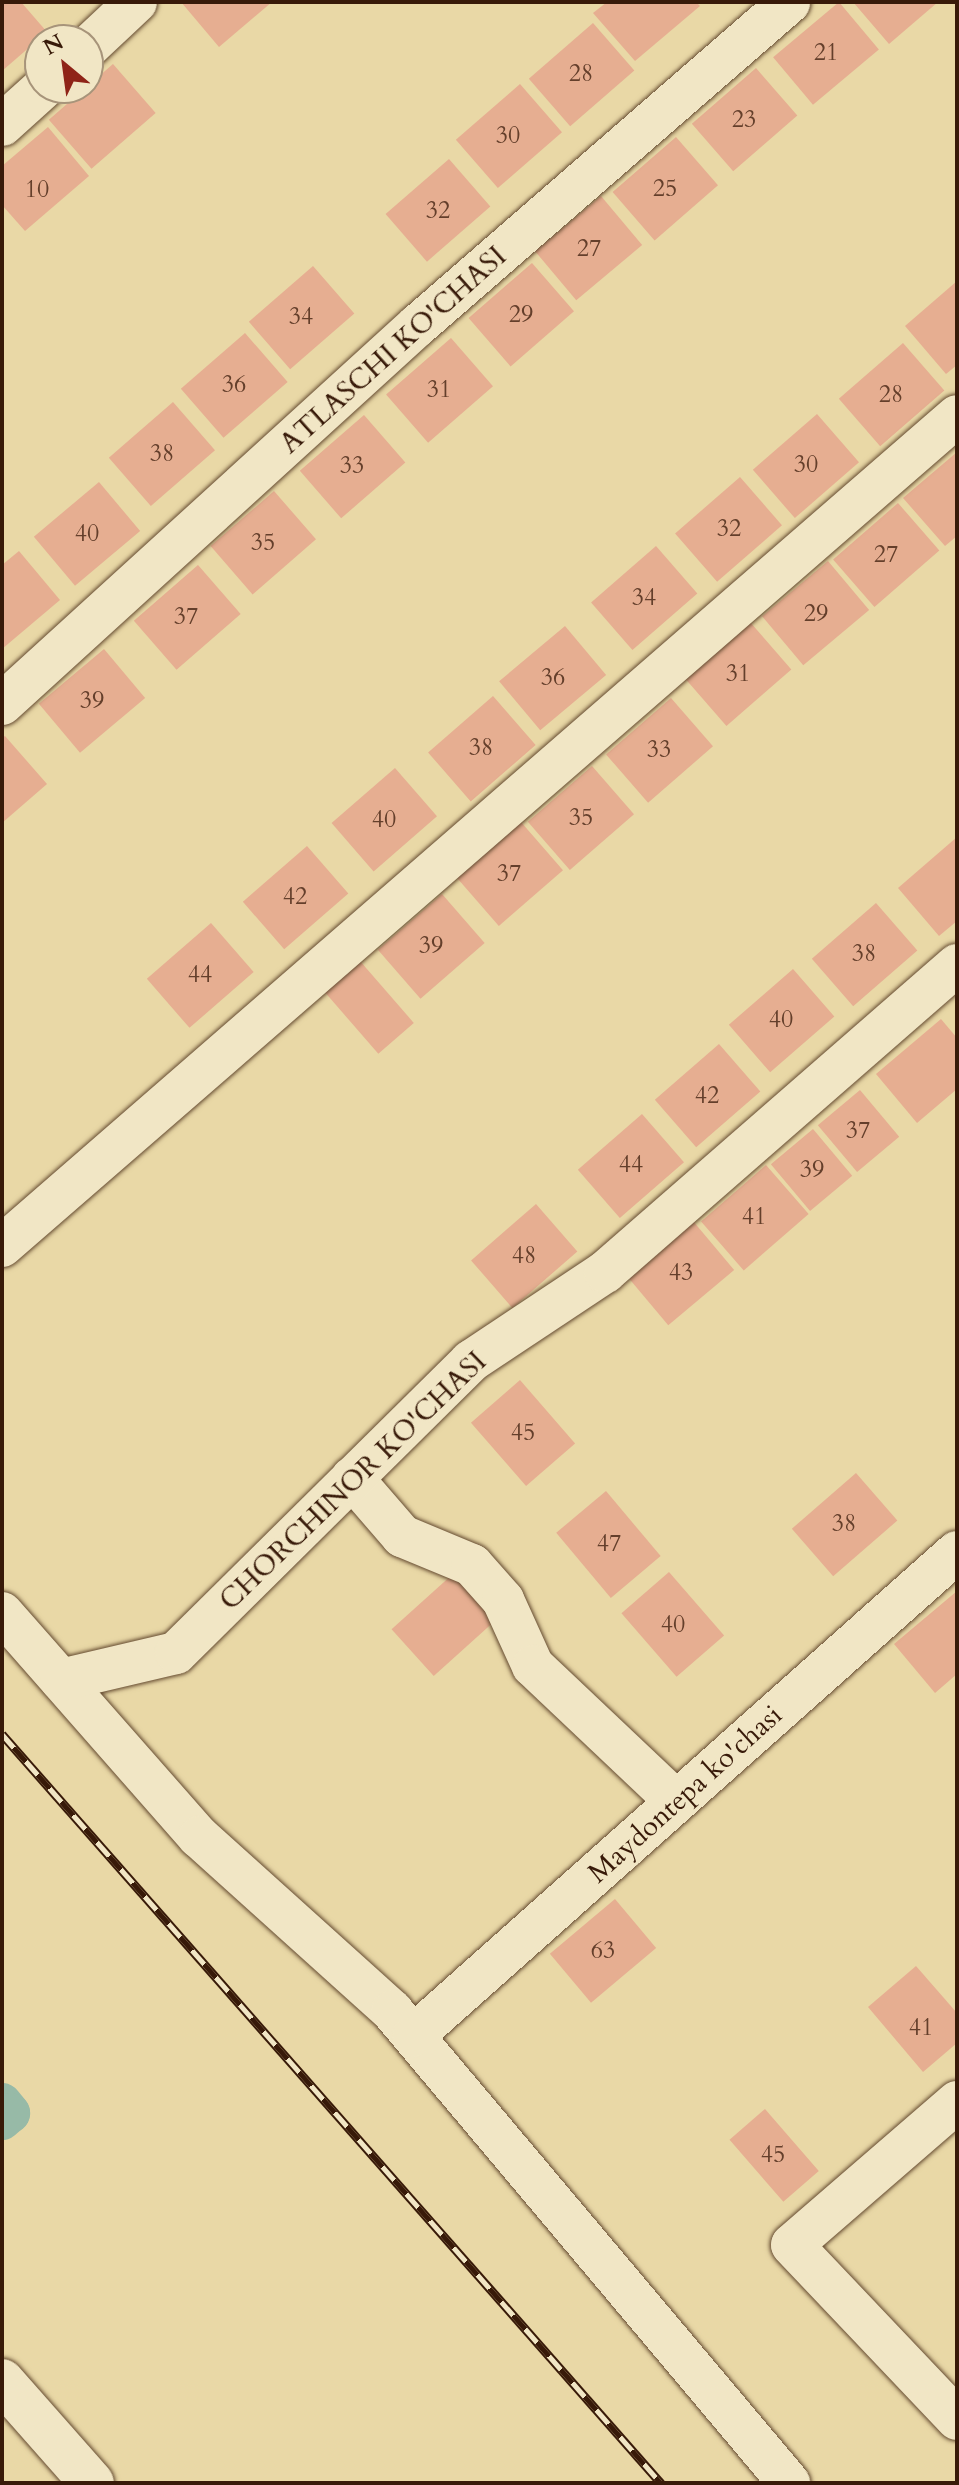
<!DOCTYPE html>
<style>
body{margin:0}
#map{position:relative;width:959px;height:2485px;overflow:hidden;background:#e9d8a6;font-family:Cardo,serif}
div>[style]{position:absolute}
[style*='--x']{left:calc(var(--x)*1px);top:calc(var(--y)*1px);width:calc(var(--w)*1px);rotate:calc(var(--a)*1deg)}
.canal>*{height:40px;margin:-20px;padding:0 20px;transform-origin:20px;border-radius:20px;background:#97baa7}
.building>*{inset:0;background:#e6ae91;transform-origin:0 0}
.roads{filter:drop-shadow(0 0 2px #644a30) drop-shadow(0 0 2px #644a30)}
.street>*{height:42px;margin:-21px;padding:0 21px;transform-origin:21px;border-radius:21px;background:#f1e6c5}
.secondary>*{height:44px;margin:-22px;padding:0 22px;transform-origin:22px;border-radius:22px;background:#f1e6c5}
.rail>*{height:9px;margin-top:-4.5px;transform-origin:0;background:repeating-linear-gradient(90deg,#f1e6c5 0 18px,#381a09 0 36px);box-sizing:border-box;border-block:2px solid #381a09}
span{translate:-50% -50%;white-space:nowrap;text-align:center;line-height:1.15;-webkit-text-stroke:6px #f1e6c5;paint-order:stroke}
.number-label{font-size:24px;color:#643f2b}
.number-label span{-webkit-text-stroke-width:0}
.street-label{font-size:28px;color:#381a09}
.frame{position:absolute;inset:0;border:4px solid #381a09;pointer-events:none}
.north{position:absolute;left:24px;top:24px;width:80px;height:80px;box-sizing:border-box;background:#f1e6c5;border:2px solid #a7947a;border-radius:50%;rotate:331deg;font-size:22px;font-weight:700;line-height:32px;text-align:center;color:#381a09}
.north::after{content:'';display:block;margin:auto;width:28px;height:36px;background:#8f2418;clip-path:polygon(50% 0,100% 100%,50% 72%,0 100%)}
</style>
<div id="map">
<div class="canal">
<i style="--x:2;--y:2103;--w:13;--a:51"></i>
<i style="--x:10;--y:2113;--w:11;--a:139"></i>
</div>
<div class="building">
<i style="clip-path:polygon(2px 2px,21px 2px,47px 32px,2px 71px)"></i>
<i style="clip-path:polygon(181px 2px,272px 2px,219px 47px)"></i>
<i style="clip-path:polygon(607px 2px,696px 2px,700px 6px,635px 61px,593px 13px)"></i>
<i style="left:839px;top:2px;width:62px;height:86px;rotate:50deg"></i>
<i style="clip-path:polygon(853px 2px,938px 2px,889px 44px)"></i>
<i style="left:593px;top:23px;width:63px;height:85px;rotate:49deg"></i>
<i style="left:113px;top:64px;width:65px;height:85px;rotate:49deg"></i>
<i style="left:756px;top:68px;width:63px;height:85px;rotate:49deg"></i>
<i style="left:520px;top:84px;width:64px;height:85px;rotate:49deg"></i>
<i style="clip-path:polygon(48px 127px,89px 176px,25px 231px,2px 205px,2px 166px)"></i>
<i style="left:676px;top:137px;width:64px;height:84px;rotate:49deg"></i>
<i style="left:449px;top:159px;width:63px;height:84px;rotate:49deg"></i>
<i style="left:601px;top:196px;width:64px;height:86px;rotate:50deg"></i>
<i style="left:532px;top:263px;width:64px;height:84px;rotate:49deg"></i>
<i style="left:313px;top:266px;width:63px;height:85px;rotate:49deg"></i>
<i style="clip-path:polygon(957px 281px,957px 365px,946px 374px,905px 326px)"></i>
<i style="left:245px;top:333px;width:65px;height:85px;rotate:49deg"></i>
<i style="left:451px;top:338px;width:64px;height:86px;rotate:49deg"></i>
<i style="left:903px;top:343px;width:63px;height:85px;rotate:49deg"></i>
<i style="left:173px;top:402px;width:64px;height:85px;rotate:49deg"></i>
<i style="left:817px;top:414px;width:64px;height:85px;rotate:49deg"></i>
<i style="left:364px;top:415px;width:63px;height:85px;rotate:49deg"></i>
<i style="clip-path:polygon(957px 452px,957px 536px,945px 546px,903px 498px)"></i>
<i style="left:740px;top:477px;width:64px;height:86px;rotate:49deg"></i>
<i style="left:99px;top:482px;width:64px;height:85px;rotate:50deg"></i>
<i style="left:274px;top:491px;width:64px;height:84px;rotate:49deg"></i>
<i style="left:898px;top:503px;width:63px;height:86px;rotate:49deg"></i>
<i style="left:656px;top:546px;width:63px;height:86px;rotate:49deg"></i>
<i style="clip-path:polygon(19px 551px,60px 600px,2px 649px,2px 565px)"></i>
<i style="left:828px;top:561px;width:64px;height:86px;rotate:50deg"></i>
<i style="left:198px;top:565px;width:65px;height:85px;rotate:49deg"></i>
<i style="left:750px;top:622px;width:63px;height:86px;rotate:49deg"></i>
<i style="left:565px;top:626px;width:64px;height:86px;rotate:50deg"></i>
<i style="left:104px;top:649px;width:64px;height:85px;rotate:50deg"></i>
<i style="left:493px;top:696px;width:65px;height:86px;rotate:49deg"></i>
<i style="left:671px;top:698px;width:64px;height:86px;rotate:49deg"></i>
<i style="clip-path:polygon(5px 736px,47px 784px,2px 823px,2px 738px)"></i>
<i style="left:592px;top:766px;width:64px;height:85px;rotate:49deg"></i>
<i style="left:395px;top:768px;width:64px;height:84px;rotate:49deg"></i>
<i style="left:521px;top:822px;width:64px;height:85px;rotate:49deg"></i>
<i style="clip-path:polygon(957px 837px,957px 921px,939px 936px,898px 888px)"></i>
<i style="left:307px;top:846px;width:63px;height:85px;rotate:49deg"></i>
<i style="left:442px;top:894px;width:65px;height:85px;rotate:49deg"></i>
<i style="left:876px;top:903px;width:63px;height:85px;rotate:49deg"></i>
<i style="left:211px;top:923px;width:65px;height:85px;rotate:49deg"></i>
<i style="left:360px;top:961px;width:82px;height:47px;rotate:49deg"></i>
<i style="left:793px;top:969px;width:63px;height:85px;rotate:49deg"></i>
<i style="clip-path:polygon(941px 1019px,957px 1038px,957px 1089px,917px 1123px,876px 1074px)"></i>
<i style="left:719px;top:1044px;width:63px;height:85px;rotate:49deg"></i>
<i style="left:860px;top:1090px;width:61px;height:55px;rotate:50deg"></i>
<i style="left:642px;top:1114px;width:64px;height:85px;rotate:49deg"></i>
<i style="left:813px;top:1129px;width:61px;height:55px;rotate:50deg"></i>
<i style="left:766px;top:1165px;width:65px;height:86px;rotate:49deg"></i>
<i style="left:536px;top:1204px;width:63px;height:86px;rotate:49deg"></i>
<i style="left:693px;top:1221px;width:64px;height:86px;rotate:50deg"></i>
<i style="left:520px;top:1380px;width:84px;height:65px;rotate:49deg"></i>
<i style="left:856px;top:1473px;width:63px;height:85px;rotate:49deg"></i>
<i style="left:606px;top:1491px;width:85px;height:65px;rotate:50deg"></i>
<i style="left:669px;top:1572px;width:84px;height:63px;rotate:49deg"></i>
<i style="left:454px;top:1573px;width:63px;height:84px;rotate:48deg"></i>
<i style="clip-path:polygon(957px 1591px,957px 1674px,935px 1693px,894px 1644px)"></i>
<i style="left:615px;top:1899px;width:64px;height:85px;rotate:50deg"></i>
<i style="clip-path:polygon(916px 1966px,957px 2013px,957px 2043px,923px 2072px,868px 2007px)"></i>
<i style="left:765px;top:2109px;width:82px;height:47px;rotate:49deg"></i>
</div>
<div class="roads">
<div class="street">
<i style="--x:88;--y:47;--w:66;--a:-43.2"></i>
<i style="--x:2;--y:125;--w:55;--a:-42.1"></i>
<i style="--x:2;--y:704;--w:563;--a:-42.34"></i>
<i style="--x:418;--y:325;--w:492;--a:-41"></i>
<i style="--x:2;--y:1246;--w:1265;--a:-40.99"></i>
<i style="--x:352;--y:1478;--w:77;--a:49.2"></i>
<i style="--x:402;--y:1536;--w:76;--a:22.5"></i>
<i style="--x:472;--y:1565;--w:47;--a:48.5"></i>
<i style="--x:503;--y:1600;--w:72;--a:65.6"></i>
<i style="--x:533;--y:1666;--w:197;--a:43.4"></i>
<i style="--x:2;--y:1613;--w:298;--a:48.7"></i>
<i style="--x:199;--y:1837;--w:260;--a:42"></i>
<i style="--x:392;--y:2011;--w:617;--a:49.93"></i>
<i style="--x:61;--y:1680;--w:118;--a:-13.2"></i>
<i style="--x:176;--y:1653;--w:415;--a:-44.7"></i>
<i style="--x:471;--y:1361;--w:161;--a:-33.6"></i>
<i style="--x:605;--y:1272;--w:467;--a:-41.1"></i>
<i style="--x:413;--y:2036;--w:728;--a:-41.66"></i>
<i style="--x:957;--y:2102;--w:218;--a:139.1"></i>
<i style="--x:792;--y:2245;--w:240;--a:46.5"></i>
</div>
<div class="secondary">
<i style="--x:2;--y:2381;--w:136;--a:48.6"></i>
</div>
</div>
<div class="rail">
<i style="--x:2;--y:1734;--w:998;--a:48.66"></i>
</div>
<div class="number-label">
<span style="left:826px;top:53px">21</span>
<span style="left:581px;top:74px">28</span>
<span style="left:744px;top:120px">23</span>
<span style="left:508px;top:136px">30</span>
<span style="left:665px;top:189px">25</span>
<span style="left:37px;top:190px">10</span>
<span style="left:438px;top:211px">32</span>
<span style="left:589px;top:249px">27</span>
<span style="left:521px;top:315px">29</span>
<span style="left:301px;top:317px">34</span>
<span style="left:234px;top:385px">36</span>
<span style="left:439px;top:390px">31</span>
<span style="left:891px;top:395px">28</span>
<span style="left:162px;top:454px">38</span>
<span style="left:806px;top:465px">30</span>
<span style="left:352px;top:466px">33</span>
<span style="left:729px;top:529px">32</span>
<span style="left:87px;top:534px">40</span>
<span style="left:263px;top:543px">35</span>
<span style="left:886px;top:555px">27</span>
<span style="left:644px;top:598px">34</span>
<span style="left:816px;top:614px">29</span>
<span style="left:186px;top:617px">37</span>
<span style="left:738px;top:674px">31</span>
<span style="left:553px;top:678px">36</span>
<span style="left:92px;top:701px">39</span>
<span style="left:481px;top:748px">38</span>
<span style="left:659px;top:750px">33</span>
<span style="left:581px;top:818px">35</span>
<span style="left:384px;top:820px">40</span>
<span style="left:509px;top:874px">37</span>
<span style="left:295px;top:897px">42</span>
<span style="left:431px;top:946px">39</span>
<span style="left:864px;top:954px">38</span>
<span style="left:200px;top:975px">44</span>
<span style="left:781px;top:1020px">40</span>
<span style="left:707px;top:1096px">42</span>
<span style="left:858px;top:1131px">37</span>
<span style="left:631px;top:1165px">44</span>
<span style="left:812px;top:1170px">39</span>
<span style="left:754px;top:1217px">41</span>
<span style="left:524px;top:1256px">48</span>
<span style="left:681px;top:1273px">43</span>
<span style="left:523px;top:1433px">45</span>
<span style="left:844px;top:1524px">38</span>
<span style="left:609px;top:1544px">47</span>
<span style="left:673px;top:1625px">40</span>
<span style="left:603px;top:1951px">63</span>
<span style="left:921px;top:2028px">41</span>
<span style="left:773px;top:2155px">45</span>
</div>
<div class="street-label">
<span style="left:393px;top:350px;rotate:-42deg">ATLASCHI KO'CHASI</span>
<span style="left:353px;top:1481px;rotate:-44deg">CHORCHINOR KO'CHASI</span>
<span style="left:685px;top:1794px;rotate:-42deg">Maydontepa ko'chasi</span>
</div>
<div class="frame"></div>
<div class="north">N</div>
</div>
